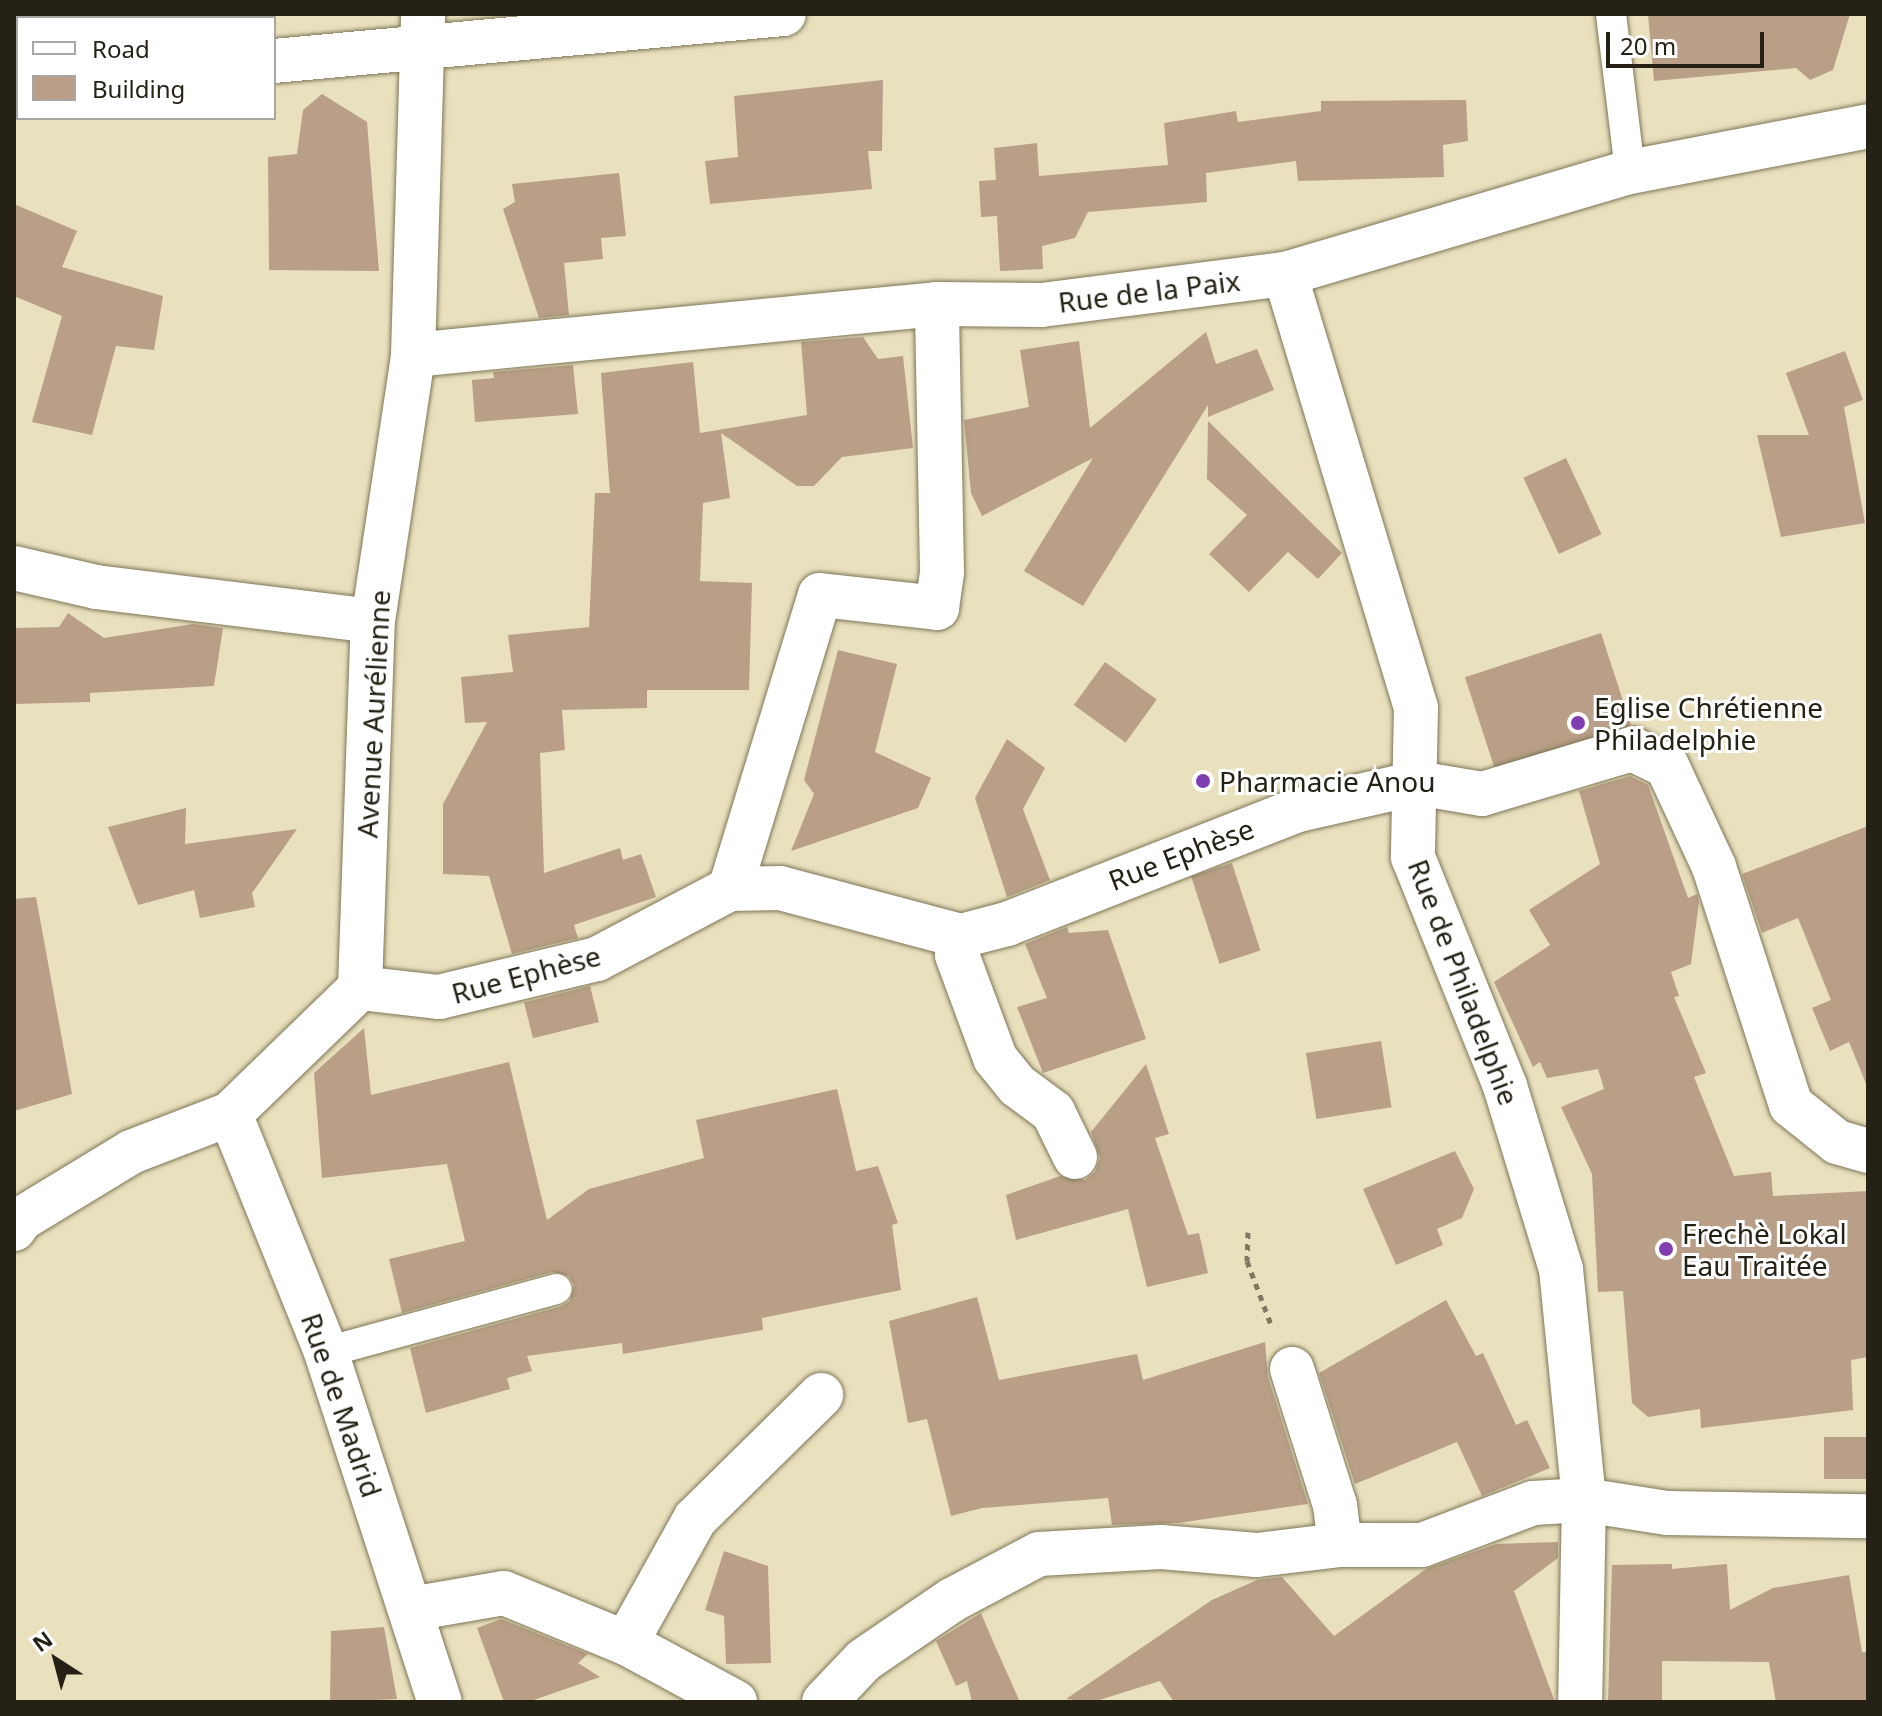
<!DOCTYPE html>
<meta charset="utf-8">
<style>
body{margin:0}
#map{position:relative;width:1882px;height:1716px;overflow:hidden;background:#e9e0be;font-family:"Noto Sans",sans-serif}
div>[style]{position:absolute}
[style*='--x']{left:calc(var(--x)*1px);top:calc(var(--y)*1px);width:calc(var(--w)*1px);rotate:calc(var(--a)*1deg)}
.building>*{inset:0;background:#b99f87;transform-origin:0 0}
.path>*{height:5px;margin-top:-2.5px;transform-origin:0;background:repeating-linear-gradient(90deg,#7f7962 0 6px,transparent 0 12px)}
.roads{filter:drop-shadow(0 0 2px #7e7657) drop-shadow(0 0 2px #7e7657)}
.service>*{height:30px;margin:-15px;padding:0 15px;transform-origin:15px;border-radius:15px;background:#fff}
.minor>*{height:44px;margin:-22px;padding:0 22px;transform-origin:22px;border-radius:22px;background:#fff}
.dots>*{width:22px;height:22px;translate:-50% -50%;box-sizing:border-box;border:4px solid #fff;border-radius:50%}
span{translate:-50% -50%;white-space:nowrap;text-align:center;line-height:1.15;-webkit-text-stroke:6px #fff;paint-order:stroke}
.street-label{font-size:28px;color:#252215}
.poi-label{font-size:28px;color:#252215}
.left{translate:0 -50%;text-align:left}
.frame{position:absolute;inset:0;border:16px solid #252215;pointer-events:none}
.legend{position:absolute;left:16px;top:16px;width:260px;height:104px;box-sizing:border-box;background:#fff;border:2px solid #a8a7a1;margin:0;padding:10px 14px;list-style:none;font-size:24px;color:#252215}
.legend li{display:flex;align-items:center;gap:16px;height:40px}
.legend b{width:40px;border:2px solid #a8a7a1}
.north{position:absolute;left:16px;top:1620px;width:80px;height:80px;-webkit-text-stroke:6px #fff;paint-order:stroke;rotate:324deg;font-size:22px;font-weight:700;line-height:32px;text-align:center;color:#252215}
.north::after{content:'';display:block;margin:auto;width:28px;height:36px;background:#252215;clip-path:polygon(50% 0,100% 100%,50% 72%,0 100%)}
.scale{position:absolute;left:1606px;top:32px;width:158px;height:36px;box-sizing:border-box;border:4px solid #252215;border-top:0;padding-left:10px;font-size:24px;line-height:28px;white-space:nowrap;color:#252215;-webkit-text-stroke:6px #fff;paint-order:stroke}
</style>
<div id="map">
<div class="building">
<i style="clip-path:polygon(1648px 14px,1850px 14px,1833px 70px,1810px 80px,1796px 68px,1654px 81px)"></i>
<i style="clip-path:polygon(883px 80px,882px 151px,868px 151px,872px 189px,710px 204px,705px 161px,738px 157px,734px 96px)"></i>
<i style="clip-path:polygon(322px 94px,367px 122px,379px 271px,269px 270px,268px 157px,297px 154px,303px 110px)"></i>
<i style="clip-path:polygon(1466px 100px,1468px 141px,1443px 145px,1444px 177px,1298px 181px,1296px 161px,1206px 173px,1207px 202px,1088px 212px,1075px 238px,1042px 246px,1043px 269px,1000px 271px,997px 216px,981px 217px,979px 181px,996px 180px,994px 148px,1037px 143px,1039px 176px,1168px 165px,1164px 123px,1236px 111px,1238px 122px,1321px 111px,1321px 101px)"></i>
<i style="clip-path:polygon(619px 173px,626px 236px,601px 238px,603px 259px,564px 263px,569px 315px,539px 318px,503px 209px,515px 202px,512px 184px)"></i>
<i style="clip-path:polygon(14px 204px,77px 231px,62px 267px,163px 296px,154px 350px,116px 346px,92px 435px,32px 422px,62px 316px,14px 296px)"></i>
<i style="clip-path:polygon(1206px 332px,1216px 364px,1257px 349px,1274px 390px,1208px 417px,1208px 405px,1083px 606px,1024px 571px,1093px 458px,982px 516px,971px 493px,964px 420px,1029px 407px,1020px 350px,1079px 341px,1090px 428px)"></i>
<i style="clip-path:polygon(863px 337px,878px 359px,903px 356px,913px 448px,842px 457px,814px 486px,797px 486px,721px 433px,730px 498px,703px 503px,700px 581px,752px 583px,749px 690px,647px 690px,647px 708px,562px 710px,565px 750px,540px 753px,544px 873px,620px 848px,623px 860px,641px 854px,656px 897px,574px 925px,578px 938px,512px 954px,489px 876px,443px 874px,443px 804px,487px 722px,465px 723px,461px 677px,513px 672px,508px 635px,589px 627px,595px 493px,610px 493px,601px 373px,693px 362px,700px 433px,807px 415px,801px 342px)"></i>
<i style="clip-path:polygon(1845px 351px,1863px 400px,1844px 407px,1865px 523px,1781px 537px,1757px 435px,1809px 435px,1786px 373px)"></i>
<i style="clip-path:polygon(573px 365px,578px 414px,475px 422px,472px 380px,494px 378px,493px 372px)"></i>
<i style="clip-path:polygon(1208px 421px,1342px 553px,1318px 579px,1288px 552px,1249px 592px,1209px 554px,1247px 515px,1207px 479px)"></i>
<i style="left:1566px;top:458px;width:84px;height:47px;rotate:65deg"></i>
<i style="clip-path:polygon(68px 613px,104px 638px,193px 624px,223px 628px,214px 686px,90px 693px,90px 702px,14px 704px,14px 628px,59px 627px)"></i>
<i style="left:1601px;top:633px;width:97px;height:143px;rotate:72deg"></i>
<i style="clip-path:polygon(838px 650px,897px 664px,875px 752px,931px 778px,918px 808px,791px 851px,814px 794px,804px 780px)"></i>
<i style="left:1105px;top:662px;width:64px;height:53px;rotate:36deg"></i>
<i style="clip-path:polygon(1007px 739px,1045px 768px,1023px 809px,1050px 880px,1007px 897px,975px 798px)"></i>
<i style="clip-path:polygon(1630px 776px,1648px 785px,1688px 898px,1697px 894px,1699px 902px,1691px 964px,1671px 972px,1679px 996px,1674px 997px,1706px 1073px,1694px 1077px,1734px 1176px,1771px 1172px,1773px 1196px,1868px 1191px,1868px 1357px,1851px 1360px,1853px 1410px,1701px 1428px,1700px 1409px,1648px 1417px,1632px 1403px,1623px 1291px,1598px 1292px,1592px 1174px,1561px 1107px,1604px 1089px,1598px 1069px,1547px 1078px,1540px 1062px,1533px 1067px,1494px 982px,1550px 945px,1529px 910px,1600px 864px,1579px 791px)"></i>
<i style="clip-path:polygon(186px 808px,185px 844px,297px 829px,252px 893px,255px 907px,200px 918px,194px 890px,138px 905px,108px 827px)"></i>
<i style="clip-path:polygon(1868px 826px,1868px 1086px,1867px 1086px,1849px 1042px,1830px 1051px,1812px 1008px,1831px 1000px,1798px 918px,1762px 933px,1742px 874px)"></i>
<i style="left:1232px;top:863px;width:92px;height:43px;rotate:72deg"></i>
<i style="clip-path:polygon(36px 897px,72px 1094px,14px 1111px,14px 899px)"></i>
<i style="clip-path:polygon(1067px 927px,1069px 933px,1108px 930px,1146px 1039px,1043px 1073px,1017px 1007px,1047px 998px,1025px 944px)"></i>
<i style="left:590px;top:986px;width:37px;height:68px;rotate:76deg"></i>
<i style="clip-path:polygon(364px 1028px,371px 1095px,509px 1062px,547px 1220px,589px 1189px,704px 1158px,696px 1120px,837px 1089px,856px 1171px,878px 1166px,898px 1223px,892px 1225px,901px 1290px,762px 1318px,763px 1330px,623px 1354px,622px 1343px,527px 1356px,532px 1371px,507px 1378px,510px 1389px,426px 1413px,410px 1348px,562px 1306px,570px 1301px,574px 1285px,569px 1276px,552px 1272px,402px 1313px,389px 1259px,465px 1241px,447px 1164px,322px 1178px,314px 1073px)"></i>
<i style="left:1381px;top:1041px;width:67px;height:76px;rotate:81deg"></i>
<i style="clip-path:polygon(1146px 1064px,1169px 1134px,1155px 1138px,1188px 1235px,1199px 1233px,1208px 1273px,1147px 1287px,1128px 1209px,1016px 1240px,1006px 1195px,1060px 1176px,1085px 1180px,1095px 1172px,1100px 1158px,1091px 1132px)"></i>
<i style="clip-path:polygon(1455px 1151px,1474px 1189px,1462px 1218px,1437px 1229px,1443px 1245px,1396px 1265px,1363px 1189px)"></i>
<i style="clip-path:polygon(977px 1297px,999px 1380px,1137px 1354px,1143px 1380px,1265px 1342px,1268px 1377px,1308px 1504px,1178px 1523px,1112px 1525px,1108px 1498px,982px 1508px,951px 1516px,927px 1419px,908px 1423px,889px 1321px)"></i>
<i style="clip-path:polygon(1446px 1300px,1476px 1356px,1483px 1353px,1516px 1425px,1527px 1420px,1550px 1468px,1482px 1496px,1457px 1442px,1355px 1484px,1319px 1373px)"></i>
<i style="left:1868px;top:1437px;width:42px;height:44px;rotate:90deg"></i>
<i style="clip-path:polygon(1558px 1542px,1558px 1558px,1514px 1591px,1555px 1702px,1174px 1702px,1160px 1681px,1093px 1702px,1066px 1699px,1212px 1600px,1257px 1580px,1282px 1577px,1334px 1636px,1426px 1569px,1496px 1544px)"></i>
<i style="clip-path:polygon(724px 1551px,768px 1566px,771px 1663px,726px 1664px,724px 1616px,705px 1610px)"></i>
<i style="clip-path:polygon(1672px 1564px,1672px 1569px,1727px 1564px,1730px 1610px,1773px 1588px,1849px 1575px,1862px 1652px,1868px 1652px,1868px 1702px,1776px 1702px,1769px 1662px,1662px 1661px,1662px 1702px,1608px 1702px,1612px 1565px)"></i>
<i style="clip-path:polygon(981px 1613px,995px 1646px,1020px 1702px,972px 1702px,967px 1681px,956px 1686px,936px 1641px)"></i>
<i style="clip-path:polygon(501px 1619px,588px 1654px,578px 1663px,600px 1677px,528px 1702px,504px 1702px,477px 1628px)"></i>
<i style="clip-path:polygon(384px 1627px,397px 1699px,330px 1702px,331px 1631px)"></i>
</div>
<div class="path">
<i style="--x:1248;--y:1232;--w:29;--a:92"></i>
<i style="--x:1247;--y:1261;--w:71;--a:69.3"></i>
</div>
<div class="roads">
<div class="service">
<i style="--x:1611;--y:14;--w:159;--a:83.1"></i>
<i style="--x:326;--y:1352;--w:239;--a:-15.3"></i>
</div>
<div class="minor">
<i style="--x:14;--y:16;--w:5;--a:37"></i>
<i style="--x:274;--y:61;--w:512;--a:-5.27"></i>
<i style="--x:1285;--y:274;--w:453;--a:73.2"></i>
<i style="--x:1416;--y:708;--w:149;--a:91.2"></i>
<i style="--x:1413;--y:857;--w:247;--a:68.1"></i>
<i style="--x:1505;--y:1086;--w:191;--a:73"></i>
<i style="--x:1561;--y:1269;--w:232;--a:84.3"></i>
<i style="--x:1584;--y:1500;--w:202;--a:91.1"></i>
<i style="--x:413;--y:355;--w:526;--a:-5.56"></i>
<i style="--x:937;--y:304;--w:105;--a:0.5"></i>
<i style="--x:1042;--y:305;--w:245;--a:-7.3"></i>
<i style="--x:1285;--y:274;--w:360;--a:-16.5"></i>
<i style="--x:1630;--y:172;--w:242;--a:-10.9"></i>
<i style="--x:14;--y:568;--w:84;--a:13"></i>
<i style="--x:96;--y:587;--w:279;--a:7"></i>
<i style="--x:730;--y:889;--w:307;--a:-73"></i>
<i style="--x:820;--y:595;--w:118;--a:6.3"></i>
<i style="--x:937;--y:608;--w:36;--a:-82"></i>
<i style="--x:942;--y:572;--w:268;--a:-91.1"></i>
<i style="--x:961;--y:936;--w:19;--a:102"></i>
<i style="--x:957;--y:955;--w:110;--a:69.7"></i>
<i style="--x:995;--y:1058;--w:36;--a:51"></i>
<i style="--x:1018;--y:1086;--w:44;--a:36.6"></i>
<i style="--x:1053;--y:1112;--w:50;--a:63.9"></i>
<i style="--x:360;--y:988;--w:80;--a:6.5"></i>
<i style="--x:439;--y:997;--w:163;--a:-13.5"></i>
<i style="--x:597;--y:959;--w:150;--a:-27.8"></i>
<i style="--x:730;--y:889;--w:50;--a:-1.1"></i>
<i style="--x:780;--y:888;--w:187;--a:14.9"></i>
<i style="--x:961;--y:936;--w:48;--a:-14.6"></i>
<i style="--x:1007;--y:924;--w:313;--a:-21.4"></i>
<i style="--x:1298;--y:810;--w:122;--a:-12.8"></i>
<i style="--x:1417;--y:783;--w:66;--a:9.6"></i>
<i style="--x:1482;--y:794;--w:157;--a:-16.7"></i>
<i style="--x:1632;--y:749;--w:39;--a:26"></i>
<i style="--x:1667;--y:766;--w:111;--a:65"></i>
<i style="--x:1714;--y:867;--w:250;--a:72.1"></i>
<i style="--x:1791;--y:1105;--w:59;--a:38.8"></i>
<i style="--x:1837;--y:1142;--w:32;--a:16"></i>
<i style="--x:230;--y:1114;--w:257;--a:68"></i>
<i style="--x:326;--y:1352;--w:368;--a:72"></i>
<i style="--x:14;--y:1229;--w:12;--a:-55"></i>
<i style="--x:21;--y:1219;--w:129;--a:-31.3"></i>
<i style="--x:131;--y:1152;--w:106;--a:-21"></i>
<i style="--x:230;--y:1114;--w:181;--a:-44.1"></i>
<i style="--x:360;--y:988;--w:367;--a:-88"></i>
<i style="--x:373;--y:621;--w:269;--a:-81.4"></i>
<i style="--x:413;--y:355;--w:341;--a:-88.3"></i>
<i style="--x:1292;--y:1369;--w:143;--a:72.5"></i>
<i style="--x:1335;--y:1505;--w:40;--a:82.9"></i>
<i style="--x:411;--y:1609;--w:94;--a:-9.8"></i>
<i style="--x:504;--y:1593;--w:132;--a:22.3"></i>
<i style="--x:626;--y:1643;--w:124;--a:28.4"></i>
<i style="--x:626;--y:1643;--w:142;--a:-60.9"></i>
<i style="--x:695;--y:1519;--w:177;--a:-44.5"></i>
<i style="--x:824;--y:1702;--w:58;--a:-46.4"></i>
<i style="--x:864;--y:1660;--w:107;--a:-34.3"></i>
<i style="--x:952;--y:1600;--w:98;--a:-27.9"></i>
<i style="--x:1039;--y:1554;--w:122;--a:-3.3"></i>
<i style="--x:1161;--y:1547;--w:96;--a:4.8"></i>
<i style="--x:1257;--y:1555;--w:84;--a:-6.9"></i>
<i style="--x:1340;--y:1545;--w:82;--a:0"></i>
<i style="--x:1422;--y:1545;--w:119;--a:-20.7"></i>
<i style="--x:1533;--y:1503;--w:51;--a:-3.4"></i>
<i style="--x:1584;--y:1500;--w:84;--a:8.9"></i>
<i style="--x:1667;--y:1513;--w:201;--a:0.9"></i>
</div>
</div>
<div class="dots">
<i style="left:1578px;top:723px;background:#7f3eb2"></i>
<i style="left:1203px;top:781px;background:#7f3eb2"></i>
<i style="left:1666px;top:1249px;background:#7f3eb2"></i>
</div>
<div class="street-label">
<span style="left:1149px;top:291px;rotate:-7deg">Rue de la Paix</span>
<span style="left:373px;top:714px;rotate:-87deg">Avenue Aurélienne</span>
<span style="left:1181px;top:854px;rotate:-21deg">Rue Ephèse</span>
<span style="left:526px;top:974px;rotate:-15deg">Rue Ephèse</span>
<span style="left:1464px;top:982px;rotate:69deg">Rue de Philadelphie</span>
<span style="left:342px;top:1405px;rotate:71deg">Rue de Madrid</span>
</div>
<div class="poi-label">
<span class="left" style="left:1594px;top:723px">Eglise Chrétienne<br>Philadelphie</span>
<span class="left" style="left:1219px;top:781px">Pharmacie Anou</span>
<span class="left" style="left:1682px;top:1249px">Frechè Lokal<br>Eau Traitée</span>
</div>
<div class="frame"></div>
<ul class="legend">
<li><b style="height:10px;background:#fff"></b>Road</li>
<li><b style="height:22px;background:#b99f87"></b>Building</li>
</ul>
<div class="north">N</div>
<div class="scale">20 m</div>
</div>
